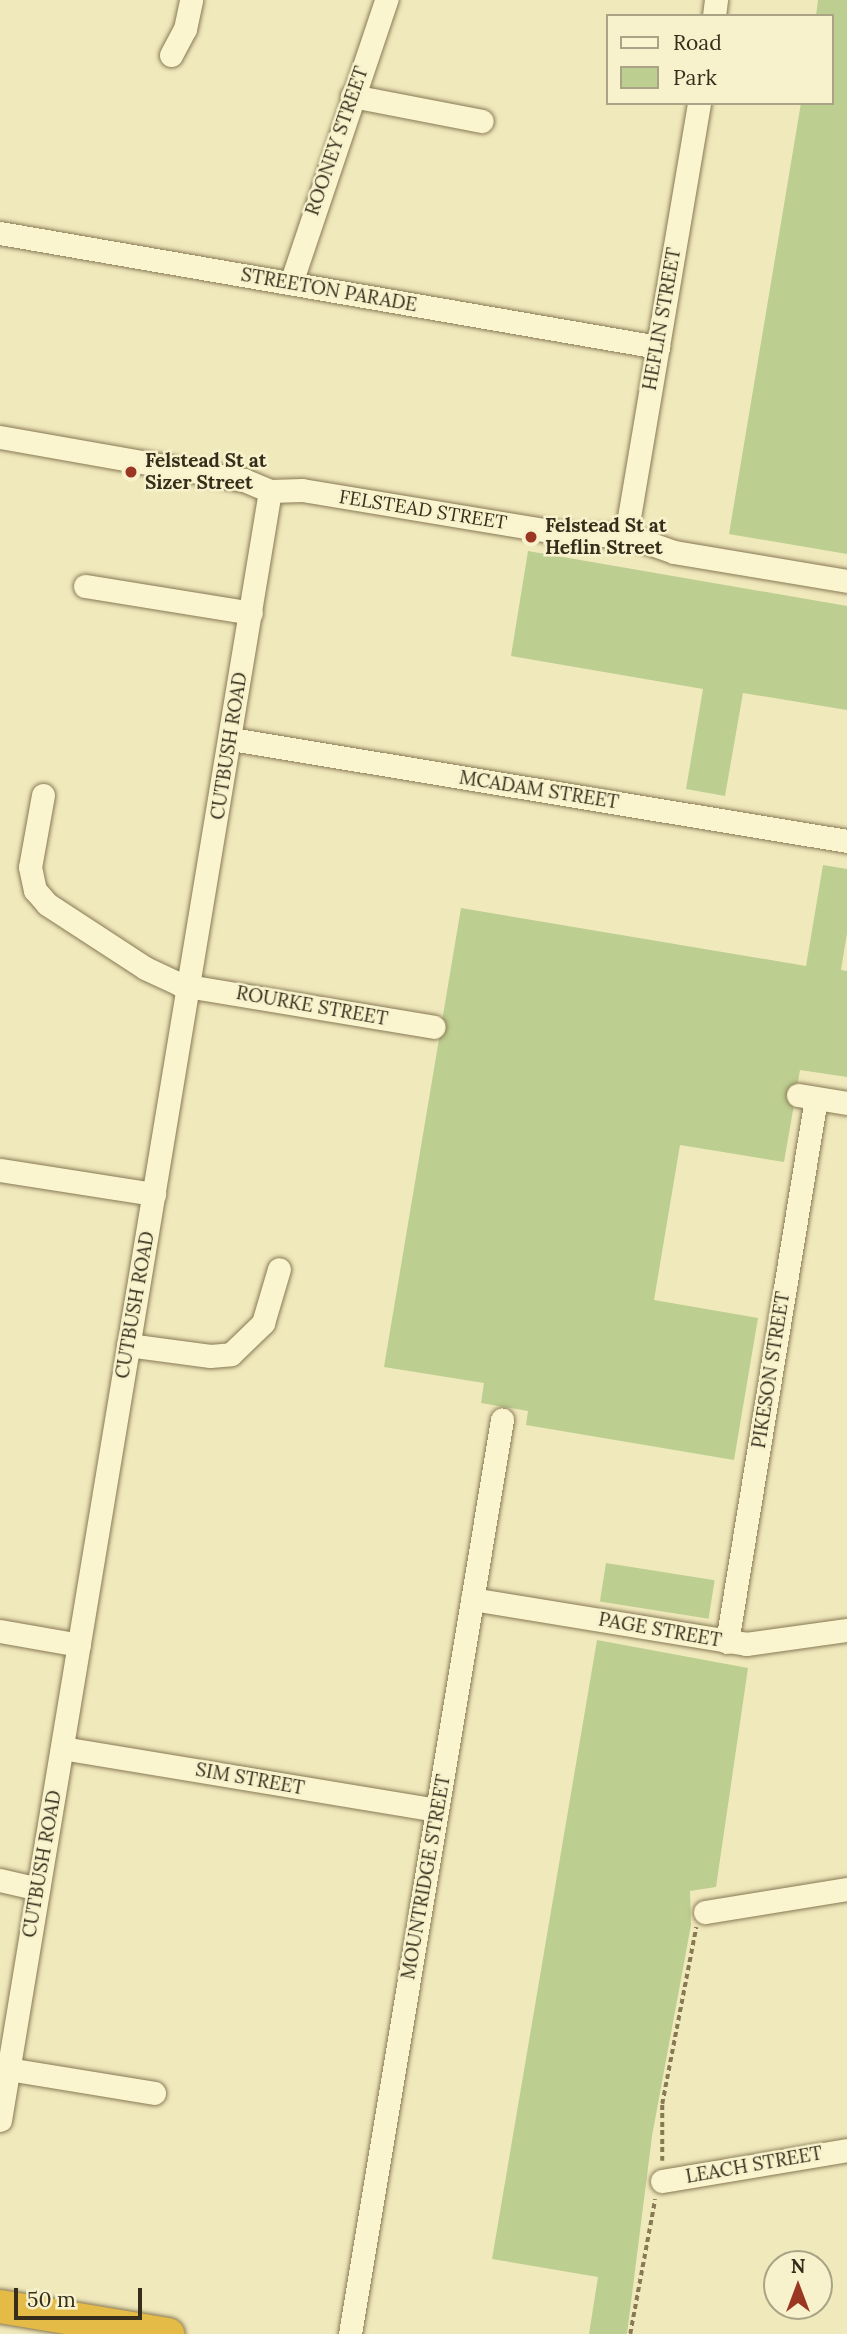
<!DOCTYPE html>
<style>
body{margin:0}
#map{position:relative;width:847px;height:2334px;overflow:hidden;background:#f0e9bc;font-family:Lora,serif}
div>[style]{position:absolute}
[style*='--x']{left:calc(var(--x)*1px);top:calc(var(--y)*1px);width:calc(var(--w)*1px);rotate:calc(var(--a)*1deg)}
.green>*{inset:0;background:#bcce90;transform-origin:0 0}
.path>*{height:3.5px;margin-top:-1.75px;transform-origin:0;background:repeating-linear-gradient(90deg,#887955 0 5px,transparent 0 8.5px)}
.roads{filter:drop-shadow(0 0 2px #887955) drop-shadow(0 0 2px #887955)}
.minor>*{height:23px;margin:-11.5px;padding:0 11.5px;transform-origin:11.5px;border-radius:11.5px;background:#faf5cf}
.highway>*{height:33px;margin:-16.5px;padding:0 16.5px;transform-origin:16.5px;border-radius:16.5px;background:#e5bb47}
.dots>*{width:19px;height:19px;translate:-50% -50%;box-sizing:border-box;border:4px solid #f7f2cc;border-radius:50%}
span{translate:-50% -50%;white-space:nowrap;text-align:center;line-height:1.15;-webkit-text-stroke:5px #f7f2cc;paint-order:stroke}
.street-label{font-size:19px;color:#362d1b}
.poi-label{font-size:19px;color:#362d1b;font-weight:700}
.left{translate:0 -50%;text-align:left}
.legend{position:absolute;left:606px;top:14px;width:228px;height:91px;box-sizing:border-box;background:#f7f2cc;border:2px solid #aaa385;margin:0;padding:9px 12px;list-style:none;font-size:21px;color:#362d1b}
.legend li{display:flex;align-items:center;gap:14px;height:35px}
.legend b{width:35px;border:2px solid #aaa385}
.north{position:absolute;left:763px;top:2250px;width:70px;height:70px;box-sizing:border-box;background:#f7f2cc;border:2px solid #aaa385;border-radius:50%;rotate:0deg;font-size:19px;font-weight:700;line-height:28px;text-align:center;color:#362d1b}
.north::after{content:'';display:block;margin:auto;width:24px;height:32px;background:#9a3622;clip-path:polygon(50% 0,100% 100%,50% 72%,0 100%)}
.scale{position:absolute;left:14px;top:2288px;width:128px;height:32px;box-sizing:border-box;border:4px solid #362d1b;border-top:0;padding-left:9px;font-size:21px;line-height:24px;white-space:nowrap;color:#362d1b;-webkit-text-stroke:5px #f7f2cc;paint-order:stroke}
</style>
<div id="map">
<div class="green">
<i style="clip-path:polygon(818px 0,847px 0,847px 554px,729px 534px,801px 103px,831px 103px,831px 16px,816px 16px)"></i>
<i style="clip-path:polygon(528px 551px,847px 606px,847px 710px,743px 693px,725px 796px,686px 789px,703px 689px,511px 656px)"></i>
<i style="clip-path:polygon(823px 865px,847px 869px,847px 933px,841px 970px,847px 971px,847px 1077px,800px 1070px,784px 1162px,680px 1145px,654px 1300px,758px 1318px,734px 1460px,526px 1425px,528px 1411px,481px 1403px,484px 1383px,384px 1367px,461px 908px,806px 966px)"></i>
<i style="left:606px;top:1563px;width:110px;height:39px;rotate:9deg"></i>
<i style="clip-path:polygon(597px 1640px,748px 1668px,716px 1887px,690px 1891px,691px 1925px,652px 2136px,627px 2334px,589px 2334px,598px 2277px,492px 2259px)"></i>
</div>
<div class="path">
<i style="--x:662;--y:2161;--w:57;--a:-90"></i>
<i style="--x:662;--y:2104;--w:180;--a:-79.1"></i>
<i style="--x:630;--y:2334;--w:137;--a:-79.5"></i>
</div>
<div class="roads">
<div class="minor">
<i style="--x:714;--y:16;--w:16;--a:-83"></i>
<i style="--x:171;--y:55;--w:30;--a:-62"></i>
<i style="--x:185;--y:29;--w:30;--a:-78"></i>
<i style="--x:352;--y:96;--w:132;--a:10.9"></i>
<i style="--x:0;--y:233;--w:668;--a:9.83"></i>
<i style="--x:291;--y:283;--w:299;--a:-71.4"></i>
<i style="--x:0;--y:437;--w:248;--a:10"></i>
<i style="--x:244;--y:480;--w:28;--a:23"></i>
<i style="--x:270;--y:491;--w:32;--a:-2"></i>
<i style="--x:302;--y:490;--w:275;--a:9.4"></i>
<i style="--x:573;--y:535;--w:53;--a:0"></i>
<i style="--x:626;--y:535;--w:51;--a:19.5"></i>
<i style="--x:674;--y:552;--w:175;--a:9.5"></i>
<i style="--x:626;--y:535;--w:438;--a:-80.4"></i>
<i style="--x:85;--y:586;--w:168;--a:9.2"></i>
<i style="--x:231;--y:739;--w:624;--a:9.4"></i>
<i style="--x:43;--y:795;--w:73;--a:100.2"></i>
<i style="--x:30;--y:867;--w:24;--a:78"></i>
<i style="--x:35;--y:890;--w:18;--a:49"></i>
<i style="--x:47;--y:904;--w:117;--a:33.1"></i>
<i style="--x:145;--y:968;--w:40;--a:25"></i>
<i style="--x:181;--y:985;--w:256;--a:9.4"></i>
<i style="--x:798;--y:1095;--w:50;--a:9.3"></i>
<i style="--x:0;--y:1170;--w:156;--a:8.9"></i>
<i style="--x:128;--y:1345;--w:83;--a:7.6"></i>
<i style="--x:210;--y:1356;--w:21;--a:-5"></i>
<i style="--x:231;--y:1354;--w:45;--a:-44.1"></i>
<i style="--x:263;--y:1323;--w:56;--a:-73.5"></i>
<i style="--x:472;--y:1599;--w:278;--a:9.3"></i>
<i style="--x:746;--y:1644;--w:102;--a:-7.9"></i>
<i style="--x:0;--y:1631;--w:80;--a:10"></i>
<i style="--x:727;--y:1642;--w:551;--a:-80.71"></i>
<i style="--x:62;--y:1748;--w:380;--a:9.4"></i>
<i style="--x:0;--y:1880;--w:39;--a:13"></i>
<i style="--x:705;--y:1912;--w:144;--a:-9.2"></i>
<i style="--x:8;--y:2069;--w:148;--a:9.3"></i>
<i style="--x:0;--y:2120;--w:1651;--a:-80.59"></i>
<i style="--x:662;--y:2181;--w:188;--a:-9.5"></i>
<i style="--x:350;--y:2334;--w:927;--a:-80.56"></i>
</div>
<div class="highway">
<i style="--x:0;--y:2306;--w:170;--a:9.5"></i>
</div>
</div>
<div class="dots">
<i style="left:131px;top:472px;background:#9a3622"></i>
<i style="left:531px;top:537px;background:#9a3622"></i>
</div>
<div class="street-label">
<span style="left:337px;top:141px;rotate:-71deg">ROONEY STREET</span>
<span style="left:329px;top:290px;rotate:10deg">STREETON PARADE</span>
<span style="left:662px;top:319px;rotate:-80deg">HEFLIN STREET</span>
<span style="left:423px;top:510px;rotate:9deg">FELSTEAD STREET</span>
<span style="left:229px;top:746px;rotate:-81deg">CUTBUSH ROAD</span>
<span style="left:539px;top:790px;rotate:9deg">MCADAM STREET</span>
<span style="left:312px;top:1006px;rotate:10deg">ROURKE STREET</span>
<span style="left:135px;top:1305px;rotate:-80deg">CUTBUSH ROAD</span>
<span style="left:771px;top:1370px;rotate:-81deg">PIKESON STREET</span>
<span style="left:660px;top:1630px;rotate:10deg">PAGE STREET</span>
<span style="left:250px;top:1779px;rotate:10deg">SIM STREET</span>
<span style="left:42px;top:1864px;rotate:-80deg">CUTBUSH ROAD</span>
<span style="left:426px;top:1877px;rotate:-80deg">MOUNTRIDGE STREET</span>
<span style="left:754px;top:2165px;rotate:-10deg">LEACH STREET</span>
</div>
<div class="poi-label">
<span class="left" style="left:145px;top:472px">Felstead St at<br>Sizer Street</span>
<span class="left" style="left:545px;top:537px">Felstead St at<br>Heflin Street</span>
</div>
<ul class="legend">
<li><b style="height:9px;background:#faf5cf"></b>Road</li>
<li><b style="height:19px;background:#bcce90"></b>Park</li>
</ul>
<div class="north">N</div>
<div class="scale">50 m</div>
</div>
